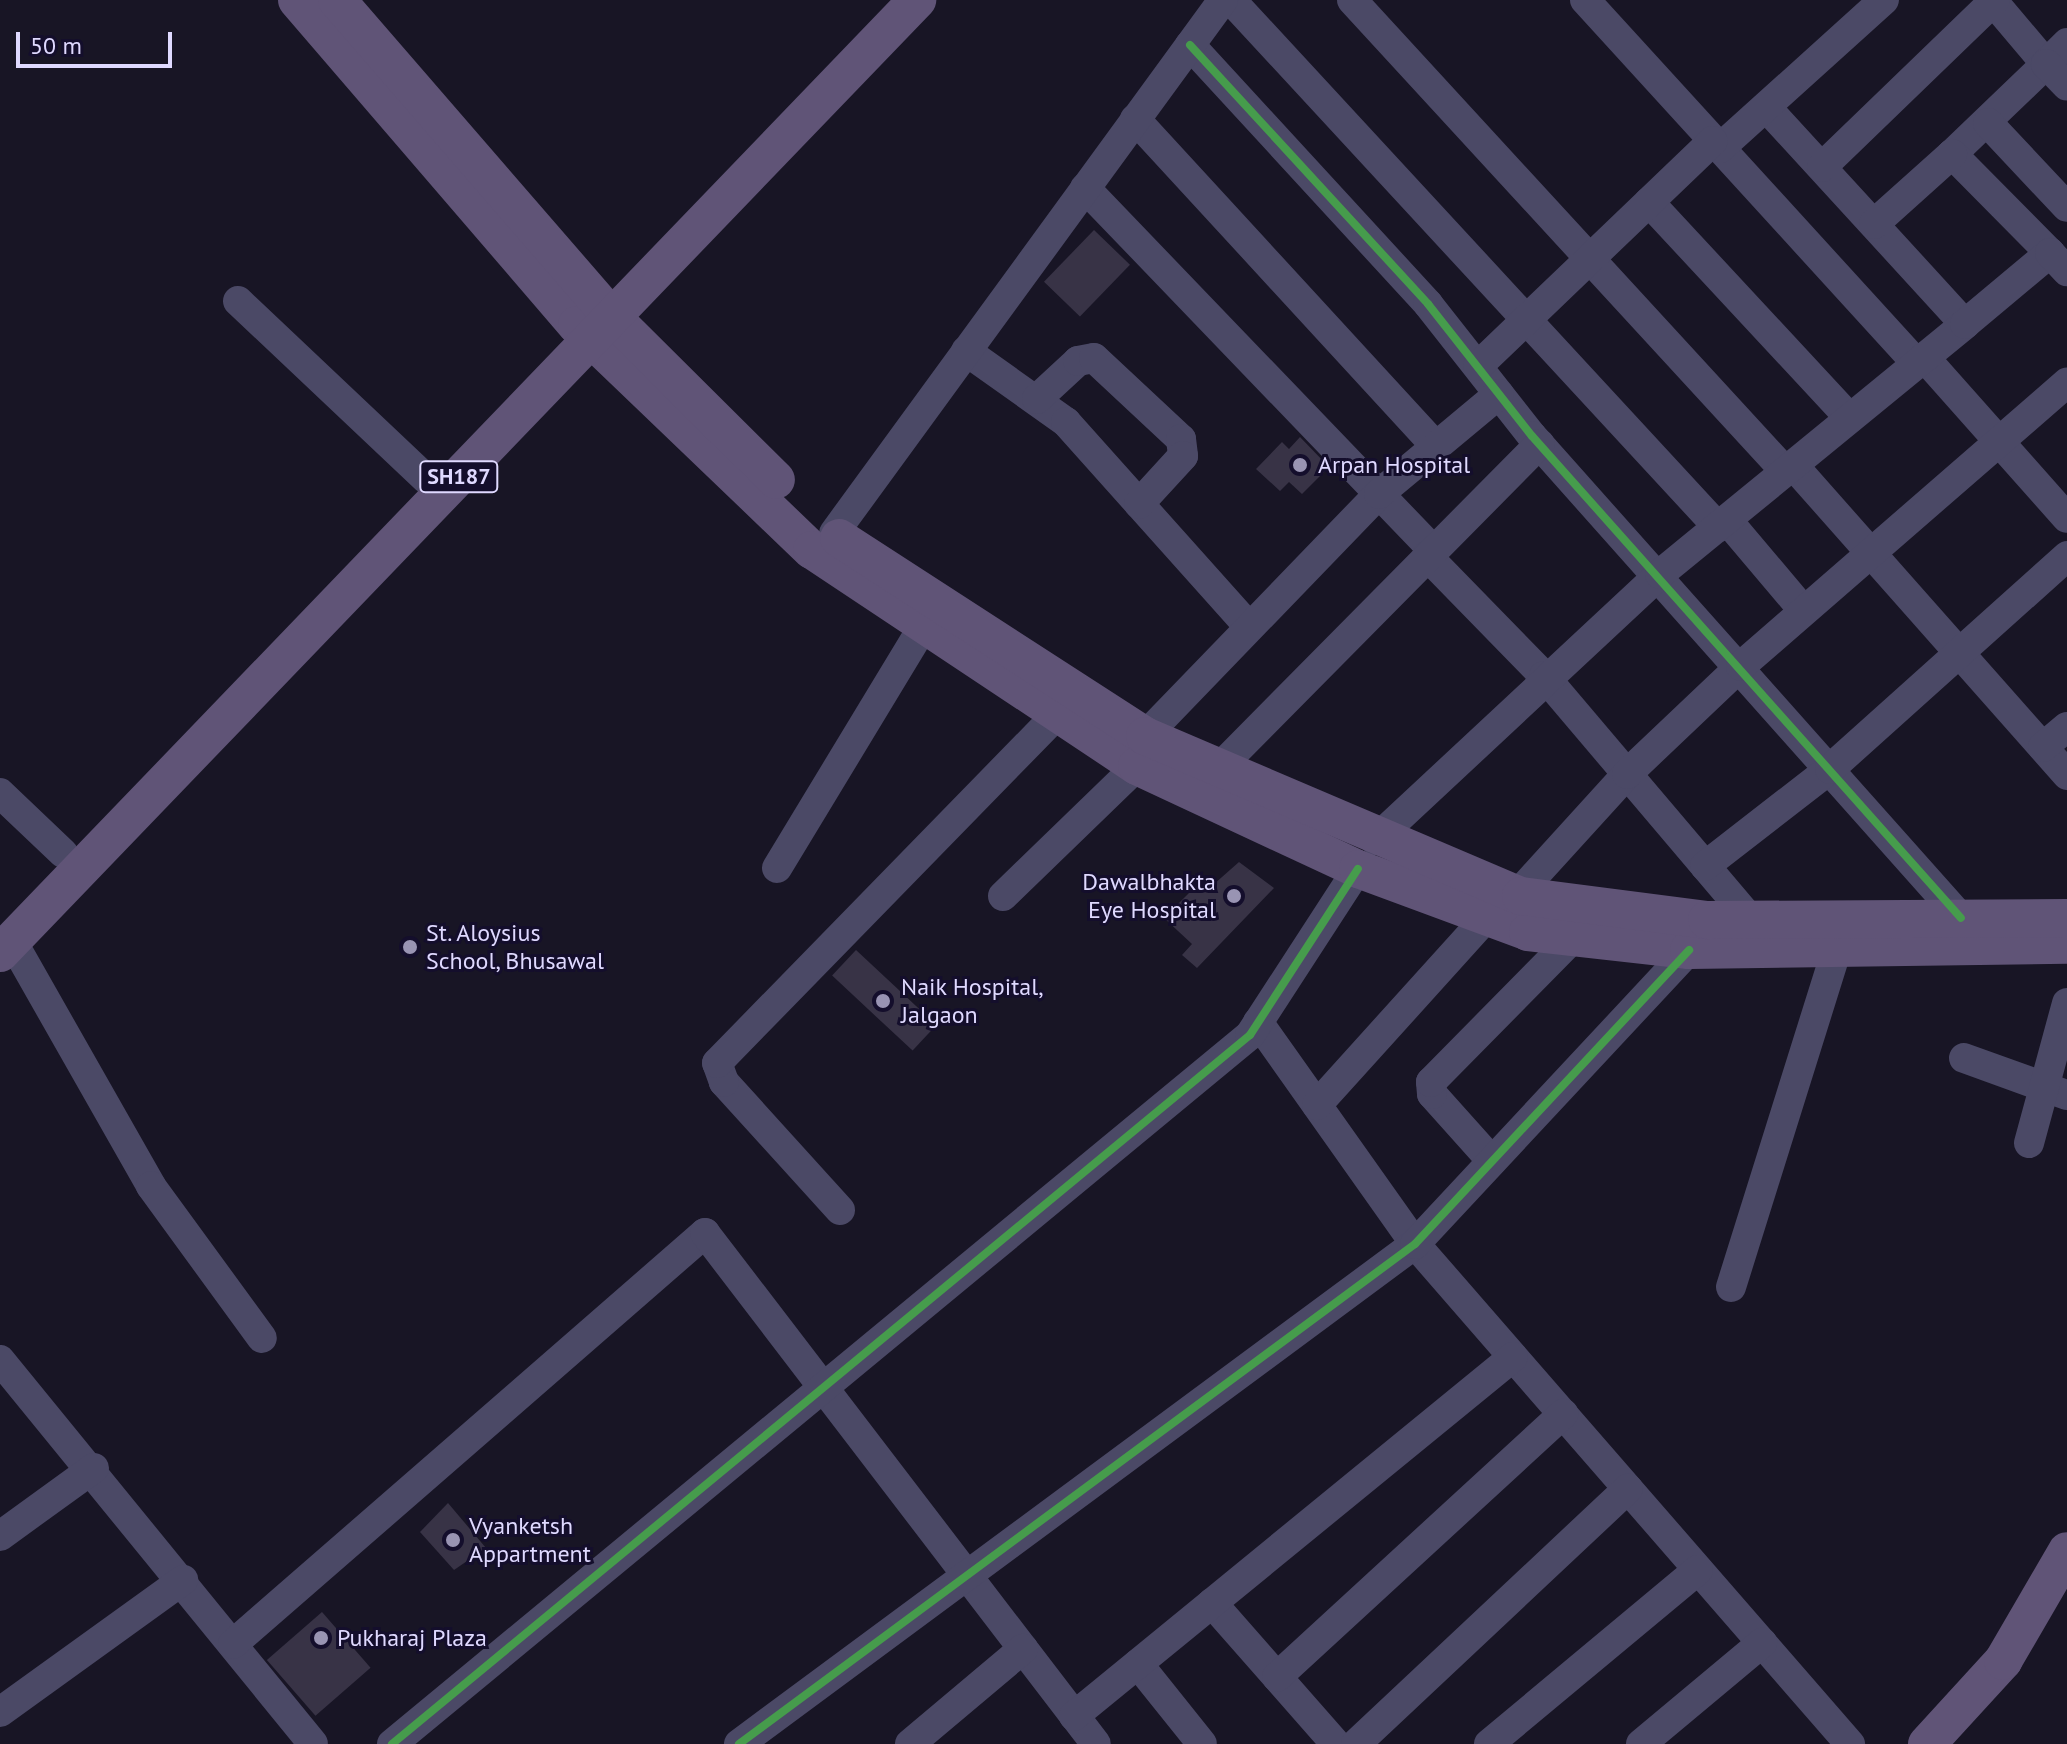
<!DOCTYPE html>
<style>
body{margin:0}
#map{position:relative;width:2067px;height:1744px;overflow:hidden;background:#181525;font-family:"PT Sans",sans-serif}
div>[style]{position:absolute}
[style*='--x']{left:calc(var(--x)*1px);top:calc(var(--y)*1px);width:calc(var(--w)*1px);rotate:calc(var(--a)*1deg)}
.building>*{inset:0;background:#383346;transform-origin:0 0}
.minor>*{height:30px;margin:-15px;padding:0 15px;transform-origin:15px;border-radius:15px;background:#4b4966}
.major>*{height:38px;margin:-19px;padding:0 19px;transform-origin:19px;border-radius:19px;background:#605477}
.cycleway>*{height:8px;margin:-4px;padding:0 4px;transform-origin:4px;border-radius:4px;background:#469c4c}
.dots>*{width:22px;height:22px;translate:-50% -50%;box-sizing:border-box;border:4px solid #140e2c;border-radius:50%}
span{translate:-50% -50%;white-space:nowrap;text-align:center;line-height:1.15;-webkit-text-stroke:6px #140e2c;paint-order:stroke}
.shield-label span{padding:2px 6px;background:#140e2c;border:2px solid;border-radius:6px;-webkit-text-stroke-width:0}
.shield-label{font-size:22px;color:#dfd9ff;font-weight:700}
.poi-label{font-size:24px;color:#dfd9ff}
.left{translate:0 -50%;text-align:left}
.right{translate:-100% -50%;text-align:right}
.scale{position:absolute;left:16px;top:32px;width:156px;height:36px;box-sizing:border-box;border:4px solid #dfd9ff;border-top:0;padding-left:10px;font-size:24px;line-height:28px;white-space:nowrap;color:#dfd9ff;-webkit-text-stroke:6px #140e2c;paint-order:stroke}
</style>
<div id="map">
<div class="building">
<i style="left:1094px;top:230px;width:50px;height:72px;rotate:44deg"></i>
<i style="clip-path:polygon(1300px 437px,1329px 467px,1302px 494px,1289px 482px,1280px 491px,1256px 469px,1282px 442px,1289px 449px)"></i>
<i style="clip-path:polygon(1239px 862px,1274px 888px,1197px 968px,1182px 955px,1192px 944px,1164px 918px,1197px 885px,1205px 892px)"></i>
<i style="left:856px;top:950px;width:110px;height:35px;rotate:43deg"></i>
<i style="clip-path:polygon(448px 1503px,486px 1548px,454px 1570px,420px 1532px)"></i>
<i style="left:322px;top:1612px;width:74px;height:73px;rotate:49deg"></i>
</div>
<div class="minor">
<i style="--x:1231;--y:0;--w:718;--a:47.26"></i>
<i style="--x:1352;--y:0;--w:640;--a:47.41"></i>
<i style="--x:1585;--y:0;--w:492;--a:47.6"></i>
<i style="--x:1992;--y:0;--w:84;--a:49.8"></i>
<i style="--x:2046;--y:64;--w:130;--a:136.2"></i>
<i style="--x:1952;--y:154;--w:139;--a:45.3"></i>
<i style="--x:2067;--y:43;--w:30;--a:135"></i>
<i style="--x:2046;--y:64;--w:30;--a:46"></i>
<i style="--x:1190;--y:45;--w:352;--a:47.4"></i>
<i style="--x:1428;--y:304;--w:168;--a:51.8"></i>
<i style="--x:1532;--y:436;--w:645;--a:48.33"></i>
<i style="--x:1766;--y:107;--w:294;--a:47.5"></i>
<i style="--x:1135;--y:119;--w:444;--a:47.4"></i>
<i style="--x:1988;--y:123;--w:115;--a:46.8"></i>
<i style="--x:1720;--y:148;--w:221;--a:-42.1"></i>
<i style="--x:1822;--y:167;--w:240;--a:-44"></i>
<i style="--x:1085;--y:188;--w:502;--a:46.13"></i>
<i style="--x:1649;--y:202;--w:295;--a:47.1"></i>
<i style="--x:1874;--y:224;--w:105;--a:-41.9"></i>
<i style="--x:238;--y:301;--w:259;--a:43.4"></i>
<i style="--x:966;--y:351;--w:123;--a:35.4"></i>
<i style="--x:1066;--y:422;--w:275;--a:48.2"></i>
<i style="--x:1924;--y:357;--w:215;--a:48.4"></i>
<i style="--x:1478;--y:366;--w:325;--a:-43.8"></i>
<i style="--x:1037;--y:399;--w:56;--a:-42.8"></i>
<i style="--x:1078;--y:361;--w:16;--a:-11"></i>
<i style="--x:1094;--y:358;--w:119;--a:43"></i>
<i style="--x:1181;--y:439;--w:17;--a:83"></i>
<i style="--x:1183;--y:456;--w:65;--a:132.5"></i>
<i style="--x:1793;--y:465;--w:414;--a:48.5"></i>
<i style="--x:1727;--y:520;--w:118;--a:49.8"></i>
<i style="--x:834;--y:533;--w:660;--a:-53.88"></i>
<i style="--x:1427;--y:556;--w:168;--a:45.7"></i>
<i style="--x:1544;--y:676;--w:317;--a:49.7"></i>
<i style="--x:1145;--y:736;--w:337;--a:-46"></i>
<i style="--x:1379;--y:494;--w:156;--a:-39.8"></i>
<i style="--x:2043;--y:747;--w:31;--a:-40"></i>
<i style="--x:1216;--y:771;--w:460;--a:-45.3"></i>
<i style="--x:0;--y:793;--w:87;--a:43.6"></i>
<i style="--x:1375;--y:840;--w:390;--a:-43"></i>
<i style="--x:1660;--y:574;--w:394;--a:-39.3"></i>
<i style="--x:1965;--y:324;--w:111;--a:-39.9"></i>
<i style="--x:2050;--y:253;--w:25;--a:47"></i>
<i style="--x:1705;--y:866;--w:158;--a:-37.8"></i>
<i style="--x:1830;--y:769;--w:319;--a:-41.9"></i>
<i style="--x:777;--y:868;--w:282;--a:-58.8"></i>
<i style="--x:1517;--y:895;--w:164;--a:-47.7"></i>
<i style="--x:1627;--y:774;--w:157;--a:-43.5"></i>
<i style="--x:1741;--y:666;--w:432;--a:-41"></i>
<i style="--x:1003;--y:896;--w:187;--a:-44.1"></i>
<i style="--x:12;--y:941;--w:282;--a:60.4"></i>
<i style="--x:151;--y:1186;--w:188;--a:53.9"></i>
<i style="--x:1258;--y:1022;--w:272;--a:54.7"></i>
<i style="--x:1415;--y:1244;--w:663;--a:48.98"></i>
<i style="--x:1964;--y:1058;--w:109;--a:19.8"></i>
<i style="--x:1317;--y:1105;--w:252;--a:-47.9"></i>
<i style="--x:2029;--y:1143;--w:145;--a:-74.8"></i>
<i style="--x:1492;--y:1161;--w:90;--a:-131.8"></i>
<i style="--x:1432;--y:1094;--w:12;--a:-95"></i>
<i style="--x:1431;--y:1082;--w:204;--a:-45.4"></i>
<i style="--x:840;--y:1210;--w:173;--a:-132.2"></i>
<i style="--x:724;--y:1082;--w:20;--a:-110"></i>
<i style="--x:717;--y:1063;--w:487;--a:-45.7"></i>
<i style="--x:1731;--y:1287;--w:358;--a:-72.6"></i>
<i style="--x:0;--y:1360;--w:495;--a:50.8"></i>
<i style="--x:0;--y:1536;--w:116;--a:-35.9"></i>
<i style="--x:1212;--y:1603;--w:188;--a:48.7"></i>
<i style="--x:233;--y:1644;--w:626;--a:-41.05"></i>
<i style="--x:705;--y:1233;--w:643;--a:52.58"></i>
<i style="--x:1138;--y:1664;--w:102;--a:51.3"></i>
<i style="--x:1277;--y:1677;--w:389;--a:-42.6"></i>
<i style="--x:0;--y:1712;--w:226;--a:-35.8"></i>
<i style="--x:1074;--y:1716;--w:567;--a:-39.28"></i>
<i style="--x:392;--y:1744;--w:1113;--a:-39.57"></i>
<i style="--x:1250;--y:1035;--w:198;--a:-57"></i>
<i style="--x:739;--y:1744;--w:841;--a:-36.49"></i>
<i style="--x:1415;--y:1244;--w:402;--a:-47"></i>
<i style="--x:910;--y:1744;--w:148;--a:-40.1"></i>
<i style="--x:1356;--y:1744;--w:373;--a:-43.2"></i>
<i style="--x:1489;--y:1744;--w:272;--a:-39.8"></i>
<i style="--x:1641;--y:1744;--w:158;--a:-39.9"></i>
</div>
<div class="major">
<i style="--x:297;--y:0;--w:429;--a:49.3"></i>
<i style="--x:577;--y:325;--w:325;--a:43.8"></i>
<i style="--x:812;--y:550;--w:390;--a:33.6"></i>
<i style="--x:1137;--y:766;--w:244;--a:25"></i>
<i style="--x:1358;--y:869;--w:181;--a:20.3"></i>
<i style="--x:1528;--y:932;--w:162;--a:6.4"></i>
<i style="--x:1689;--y:950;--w:378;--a:-0.8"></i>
<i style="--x:337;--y:0;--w:420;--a:49.1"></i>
<i style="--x:612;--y:317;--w:231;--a:44.8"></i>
<i style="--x:839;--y:538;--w:364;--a:32.9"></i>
<i style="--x:1145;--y:736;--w:409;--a:23.1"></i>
<i style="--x:1521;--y:896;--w:188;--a:7.4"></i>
<i style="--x:1707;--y:920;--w:360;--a:-0.3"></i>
<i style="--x:0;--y:953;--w:1323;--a:-46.1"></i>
<i style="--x:1927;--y:1744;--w:113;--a:-47.5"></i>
<i style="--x:2003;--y:1661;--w:127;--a:-59.8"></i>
</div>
<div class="cycleway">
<i style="--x:1190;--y:45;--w:352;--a:47.4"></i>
<i style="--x:1428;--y:304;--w:168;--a:51.8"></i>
<i style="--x:1532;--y:436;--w:645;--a:48.33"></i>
<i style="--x:392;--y:1744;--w:1113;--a:-39.57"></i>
<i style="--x:1250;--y:1035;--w:198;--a:-57"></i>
<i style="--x:739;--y:1744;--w:841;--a:-36.49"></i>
<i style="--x:1415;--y:1244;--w:402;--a:-47"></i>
</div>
<div class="dots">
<i style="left:1300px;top:465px;background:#9994b3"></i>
<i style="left:1234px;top:896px;background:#9994b3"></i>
<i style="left:410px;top:947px;background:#9994b3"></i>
<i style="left:883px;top:1001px;background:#9994b3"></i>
<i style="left:453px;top:1540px;background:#9994b3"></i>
<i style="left:321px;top:1638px;background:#9994b3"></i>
</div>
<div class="shield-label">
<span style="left:459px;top:477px">SH187</span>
</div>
<div class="poi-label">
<span class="left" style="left:1318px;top:465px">Arpan Hospital</span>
<span class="right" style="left:1216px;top:896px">Dawalbhakta<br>Eye Hospital</span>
<span class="left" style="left:426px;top:947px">St. Aloysius<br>School, Bhusawal</span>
<span class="left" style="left:901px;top:1001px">Naik Hospital,<br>Jalgaon</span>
<span class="left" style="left:469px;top:1540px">Vyanketsh<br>Appartment</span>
<span class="left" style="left:337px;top:1638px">Pukharaj Plaza</span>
</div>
<div class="scale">50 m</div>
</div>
